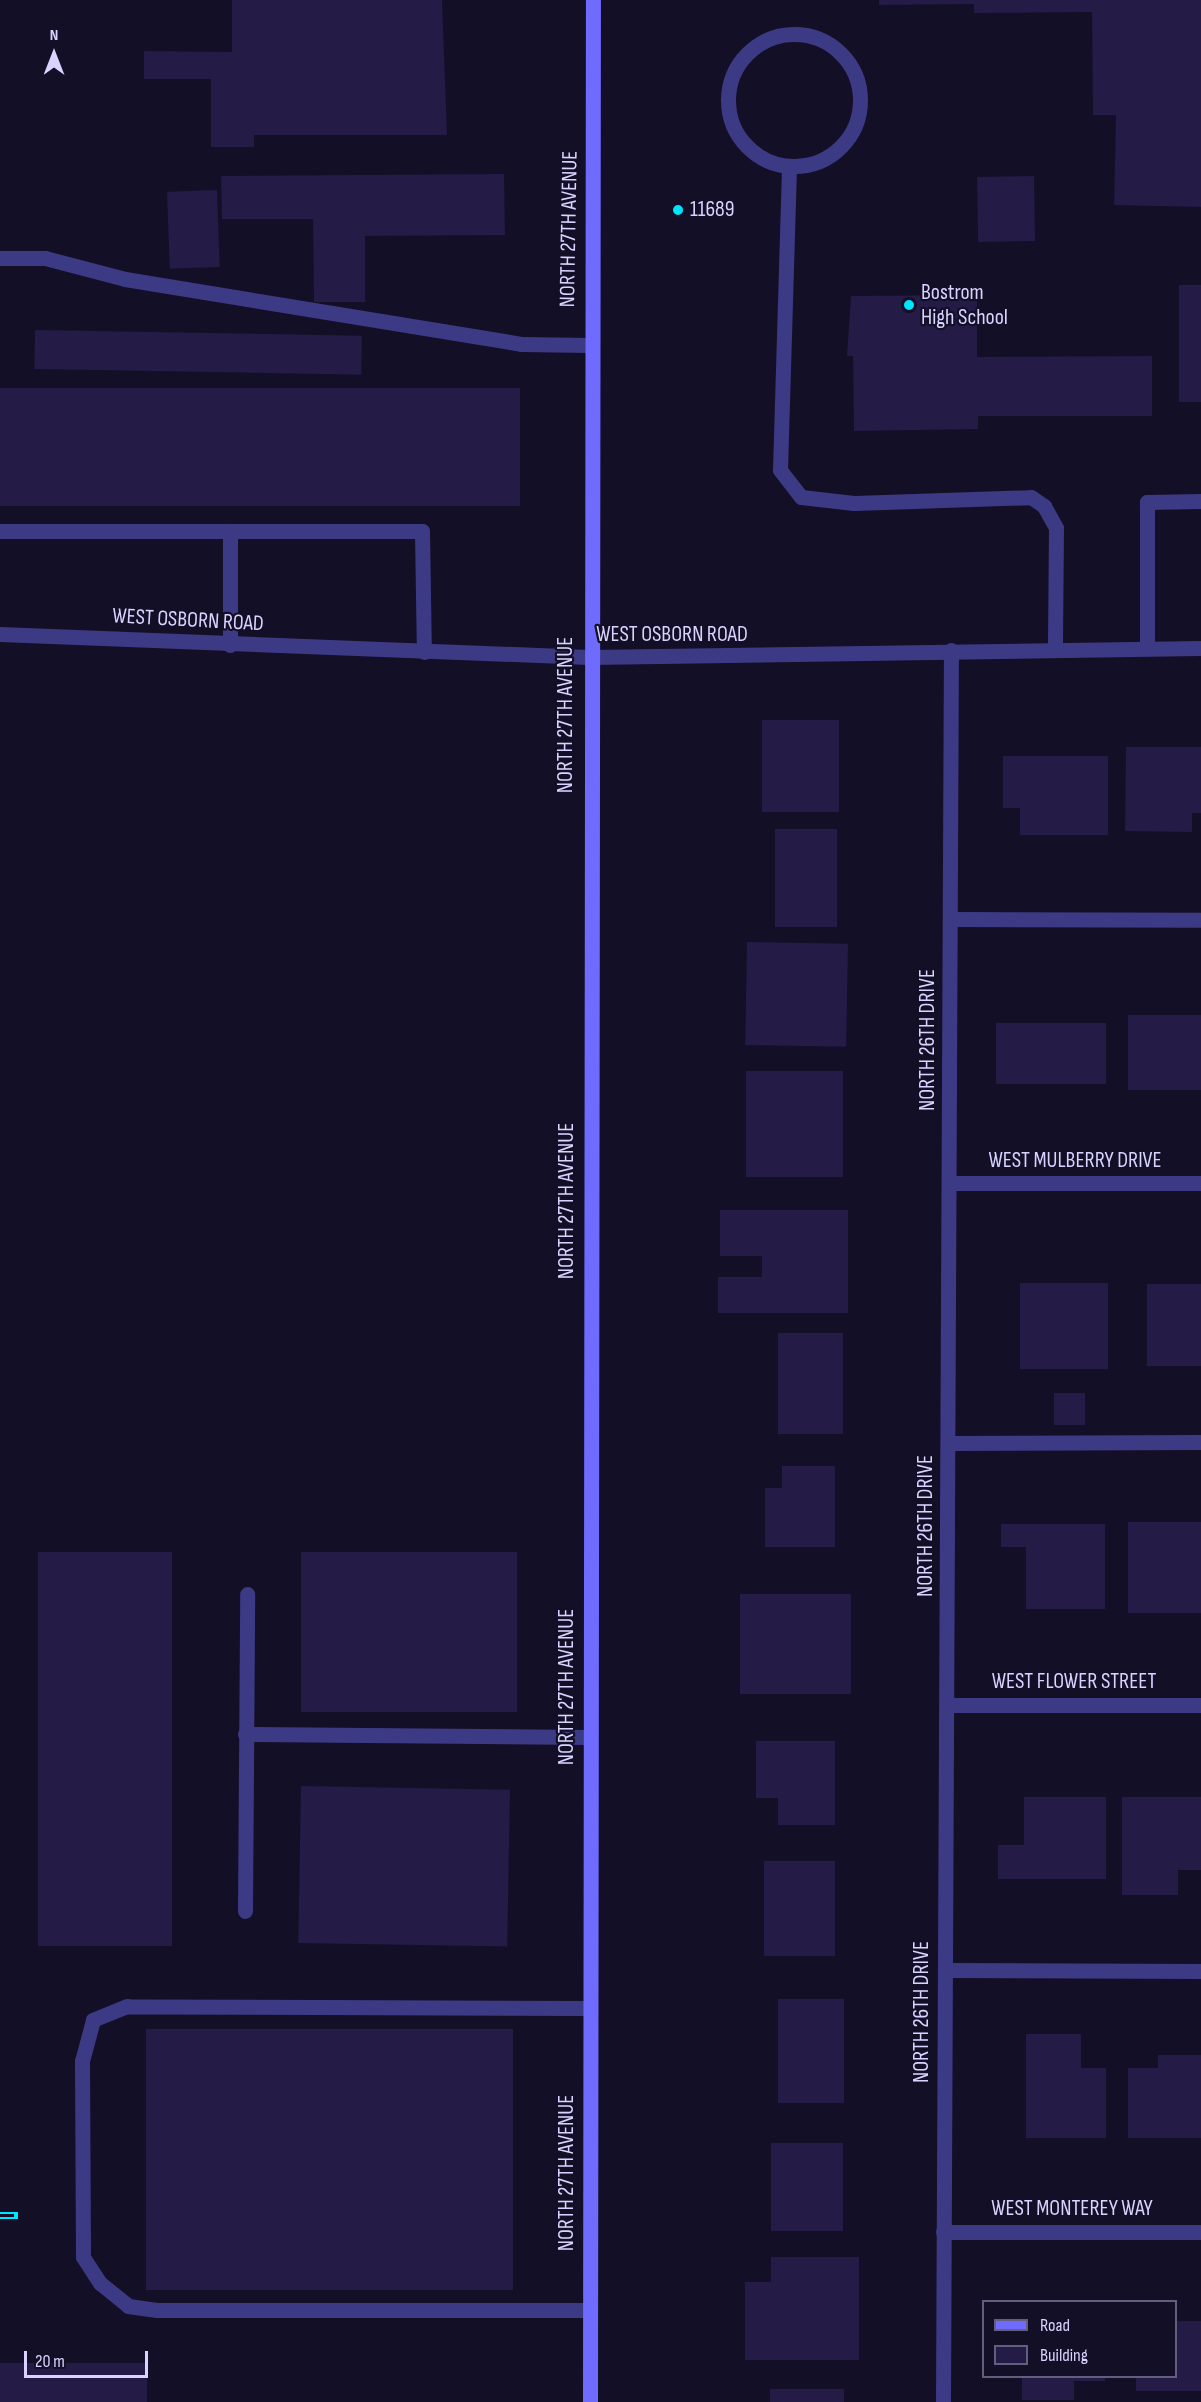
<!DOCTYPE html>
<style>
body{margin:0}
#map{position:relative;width:1201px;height:2402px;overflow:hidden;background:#130f26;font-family:"Sofia Sans Condensed",sans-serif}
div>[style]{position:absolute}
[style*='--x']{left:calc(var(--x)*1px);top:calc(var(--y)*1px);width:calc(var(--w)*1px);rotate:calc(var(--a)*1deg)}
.building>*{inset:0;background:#241b47;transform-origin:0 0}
.service>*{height:15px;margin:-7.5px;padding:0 7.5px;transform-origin:7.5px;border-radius:7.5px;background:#3d3a85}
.service>.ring{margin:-7.5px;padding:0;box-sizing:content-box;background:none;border:15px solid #3d3a85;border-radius:50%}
.minor>*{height:15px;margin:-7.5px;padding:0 7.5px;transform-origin:7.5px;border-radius:7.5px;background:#3d3a85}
.secondary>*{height:15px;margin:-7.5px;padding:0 7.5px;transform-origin:7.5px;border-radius:7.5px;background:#6f6bff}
.rail>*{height:7px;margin-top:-3.5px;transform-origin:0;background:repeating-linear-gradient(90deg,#130f26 0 14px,#00e5ff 0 28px);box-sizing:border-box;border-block:2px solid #00e5ff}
.dots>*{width:16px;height:16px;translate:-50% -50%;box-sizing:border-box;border:3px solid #130f26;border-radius:50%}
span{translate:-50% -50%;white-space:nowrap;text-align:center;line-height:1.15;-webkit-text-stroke:4.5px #130f26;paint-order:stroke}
.poi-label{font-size:22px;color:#d9d4ff}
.left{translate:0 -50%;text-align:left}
.street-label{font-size:22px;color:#d9d4ff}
.legend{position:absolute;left:982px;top:2300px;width:195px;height:78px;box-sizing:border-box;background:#130f26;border:2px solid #625e7d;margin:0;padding:8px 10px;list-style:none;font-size:18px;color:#d9d4ff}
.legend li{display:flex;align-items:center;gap:12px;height:30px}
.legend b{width:30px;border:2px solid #625e7d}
.north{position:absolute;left:24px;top:24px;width:60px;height:60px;-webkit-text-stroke:4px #130f26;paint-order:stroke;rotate:0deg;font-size:16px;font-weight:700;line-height:24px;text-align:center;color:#d9d4ff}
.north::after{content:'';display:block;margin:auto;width:21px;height:27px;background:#d9d4ff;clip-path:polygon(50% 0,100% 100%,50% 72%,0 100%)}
.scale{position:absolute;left:24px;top:2351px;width:124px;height:27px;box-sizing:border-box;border:3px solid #d9d4ff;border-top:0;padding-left:8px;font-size:18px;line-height:21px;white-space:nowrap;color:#d9d4ff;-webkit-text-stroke:4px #130f26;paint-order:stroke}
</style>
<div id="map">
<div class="building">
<i style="clip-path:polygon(232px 0,442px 0,447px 135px,254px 135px,254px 147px,211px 147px,211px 79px,144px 79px,144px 51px,232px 52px)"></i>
<i style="clip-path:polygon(879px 0,1201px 0,1201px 207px,1114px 205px,1116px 115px,1093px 115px,1092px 12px,974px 13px,974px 4px,879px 5px)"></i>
<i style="clip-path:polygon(504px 174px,505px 235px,365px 236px,365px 302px,314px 302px,313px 219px,222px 219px,221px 176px)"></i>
<i style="left:1034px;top:176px;width:65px;height:57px;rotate:89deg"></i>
<i style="left:217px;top:190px;width:77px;height:50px;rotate:88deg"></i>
<i style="left:1179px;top:285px;width:22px;height:117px"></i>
<i style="clip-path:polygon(977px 295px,977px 357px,1152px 356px,1152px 416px,978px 416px,978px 429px,854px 431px,853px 356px,847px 356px,851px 296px)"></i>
<i style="left:35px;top:330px;width:327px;height:39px;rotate:1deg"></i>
<i style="left:0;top:388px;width:520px;height:118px"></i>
<i style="left:762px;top:720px;width:77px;height:92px"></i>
<i style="clip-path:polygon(1126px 747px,1201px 747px,1201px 813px,1192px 813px,1192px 832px,1125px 831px)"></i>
<i style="clip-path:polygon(1003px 756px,1108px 756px,1108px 835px,1020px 835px,1020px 808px,1003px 808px)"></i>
<i style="left:775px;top:829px;width:62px;height:98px"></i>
<i style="left:747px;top:942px;width:101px;height:103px;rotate:1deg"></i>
<i style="left:1128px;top:1015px;width:73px;height:75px"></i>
<i style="left:996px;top:1023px;width:110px;height:61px"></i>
<i style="left:746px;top:1071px;width:97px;height:106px"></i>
<i style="clip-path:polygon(720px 1210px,848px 1210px,848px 1313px,718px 1313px,718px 1277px,762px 1277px,762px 1256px,720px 1256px)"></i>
<i style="left:1020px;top:1283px;width:88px;height:86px"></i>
<i style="left:1147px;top:1284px;width:54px;height:82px"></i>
<i style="left:778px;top:1333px;width:65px;height:101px"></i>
<i style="left:1054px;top:1393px;width:31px;height:32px"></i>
<i style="clip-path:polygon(782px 1466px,835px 1466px,835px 1547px,765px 1547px,765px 1488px,782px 1488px)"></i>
<i style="left:1128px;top:1522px;width:73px;height:91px"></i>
<i style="clip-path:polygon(1001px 1524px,1105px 1524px,1105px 1609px,1026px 1609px,1026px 1547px,1001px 1547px)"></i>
<i style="left:38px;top:1552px;width:134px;height:394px"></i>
<i style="left:301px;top:1552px;width:216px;height:160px"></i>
<i style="left:740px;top:1594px;width:111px;height:100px"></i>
<i style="clip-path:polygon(756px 1741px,835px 1741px,835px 1825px,778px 1825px,778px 1798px,756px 1798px)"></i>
<i style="left:301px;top:1786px;width:209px;height:157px;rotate:1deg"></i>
<i style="clip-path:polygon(1024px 1797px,1106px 1797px,1106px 1879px,998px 1879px,998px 1845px,1024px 1845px)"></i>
<i style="clip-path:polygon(1122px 1797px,1201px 1797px,1201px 1870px,1178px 1870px,1178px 1895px,1122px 1895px)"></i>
<i style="left:764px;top:1861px;width:71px;height:95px"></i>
<i style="left:778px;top:1999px;width:66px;height:104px"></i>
<i style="left:146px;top:2029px;width:367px;height:261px"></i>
<i style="clip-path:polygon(1026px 2034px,1081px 2034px,1081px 2068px,1106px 2068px,1106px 2138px,1026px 2138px)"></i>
<i style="clip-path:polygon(1158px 2055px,1201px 2055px,1201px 2138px,1128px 2138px,1128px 2068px,1158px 2068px)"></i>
<i style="left:771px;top:2143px;width:72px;height:88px"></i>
<i style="clip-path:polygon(771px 2257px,859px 2257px,859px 2360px,745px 2360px,745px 2282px,771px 2282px)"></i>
<i style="clip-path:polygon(1176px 2321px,1201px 2321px,1201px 2391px,1136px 2391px,1136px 2376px,1176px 2376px)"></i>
<i style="left:0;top:2363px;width:147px;height:39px"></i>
<i style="clip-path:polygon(1022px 2376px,1105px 2376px,1105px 2381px,1074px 2381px,1074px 2400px,1022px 2400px)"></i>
<i style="left:770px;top:2389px;width:74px;height:13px"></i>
</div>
<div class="service">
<i class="ring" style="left:728px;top:34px;width:117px;height:117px"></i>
<i style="--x:789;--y:167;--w:303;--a:91.7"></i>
<i style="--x:780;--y:470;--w:34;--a:52"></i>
<i style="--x:801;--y:497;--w:53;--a:6.5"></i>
<i style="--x:854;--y:503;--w:177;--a:-1.9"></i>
<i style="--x:1031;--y:497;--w:16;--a:35"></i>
<i style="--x:1044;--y:506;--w:25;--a:61"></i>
<i style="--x:1056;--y:528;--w:121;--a:90.5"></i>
<i style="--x:0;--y:258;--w:45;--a:0"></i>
<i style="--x:45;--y:258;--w:83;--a:14.7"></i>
<i style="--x:125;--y:279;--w:401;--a:9.3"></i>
<i style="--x:521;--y:344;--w:69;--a:0.8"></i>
<i style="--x:0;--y:531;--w:230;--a:0"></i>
<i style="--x:230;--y:645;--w:114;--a:-90"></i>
<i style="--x:230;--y:531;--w:192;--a:0"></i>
<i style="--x:422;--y:531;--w:121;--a:89.1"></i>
<i style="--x:1147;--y:648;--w:146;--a:-90"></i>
<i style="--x:1147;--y:502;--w:54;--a:-1.1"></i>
<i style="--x:950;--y:919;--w:251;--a:0.2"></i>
<i style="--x:949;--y:1443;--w:252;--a:-0.2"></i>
<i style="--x:245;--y:1734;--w:344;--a:0.5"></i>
<i style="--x:245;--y:1911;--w:317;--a:-89.6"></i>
<i style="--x:945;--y:1970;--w:256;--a:0.2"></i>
<i style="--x:590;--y:2008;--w:463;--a:-179.8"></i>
<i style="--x:127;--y:2006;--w:37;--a:158"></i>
<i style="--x:93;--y:2020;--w:42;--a:105"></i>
<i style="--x:82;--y:2061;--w:196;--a:89.7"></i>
<i style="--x:83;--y:2257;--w:31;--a:57"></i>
<i style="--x:100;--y:2283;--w:36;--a:39"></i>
<i style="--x:128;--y:2306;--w:29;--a:8"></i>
<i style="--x:157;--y:2310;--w:433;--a:0"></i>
</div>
<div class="minor">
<i style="--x:0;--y:634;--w:589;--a:2.24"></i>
<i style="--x:589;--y:657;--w:612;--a:-0.84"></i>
<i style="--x:950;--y:1183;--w:251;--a:0"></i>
<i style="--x:947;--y:1705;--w:254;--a:0"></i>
<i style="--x:943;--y:2232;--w:258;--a:0"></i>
<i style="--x:943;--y:2402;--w:1752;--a:-89.74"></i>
</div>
<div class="secondary">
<i style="--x:590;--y:2402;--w:2402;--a:-89.93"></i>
</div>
<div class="rail">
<i style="--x:0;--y:2215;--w:18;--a:0"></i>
</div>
<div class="dots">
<i style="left:678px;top:210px;background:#00e5ff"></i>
<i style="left:909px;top:305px;background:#00e5ff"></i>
</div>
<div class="poi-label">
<span class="left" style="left:690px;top:210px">11689</span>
<span class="left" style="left:921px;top:305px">Bostrom<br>High School</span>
</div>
<div class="street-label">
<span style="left:569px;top:229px;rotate:-89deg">NORTH 27TH AVENUE</span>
<span style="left:188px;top:620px;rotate:3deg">WEST OSBORN ROAD</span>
<span style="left:672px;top:635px">WEST OSBORN ROAD</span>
<span style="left:566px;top:715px;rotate:-90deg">NORTH 27TH AVENUE</span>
<span style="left:928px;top:1040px;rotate:-90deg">NORTH 26TH DRIVE</span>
<span style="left:1075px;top:1161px">WEST MULBERRY DRIVE</span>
<span style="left:567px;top:1201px;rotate:-90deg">NORTH 27TH AVENUE</span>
<span style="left:926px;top:1526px;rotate:-90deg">NORTH 26TH DRIVE</span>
<span style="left:1074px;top:1682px">WEST FLOWER STREET</span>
<span style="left:567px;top:1687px;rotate:-90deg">NORTH 27TH AVENUE</span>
<span style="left:922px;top:2012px;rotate:-90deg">NORTH 26TH DRIVE</span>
<span style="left:567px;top:2173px;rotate:-90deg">NORTH 27TH AVENUE</span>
<span style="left:1072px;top:2209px">WEST MONTEREY WAY</span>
</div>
<ul class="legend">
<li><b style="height:8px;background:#6f6bff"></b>Road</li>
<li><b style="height:16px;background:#241b47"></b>Building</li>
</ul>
<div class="north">N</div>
<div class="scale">20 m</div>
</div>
